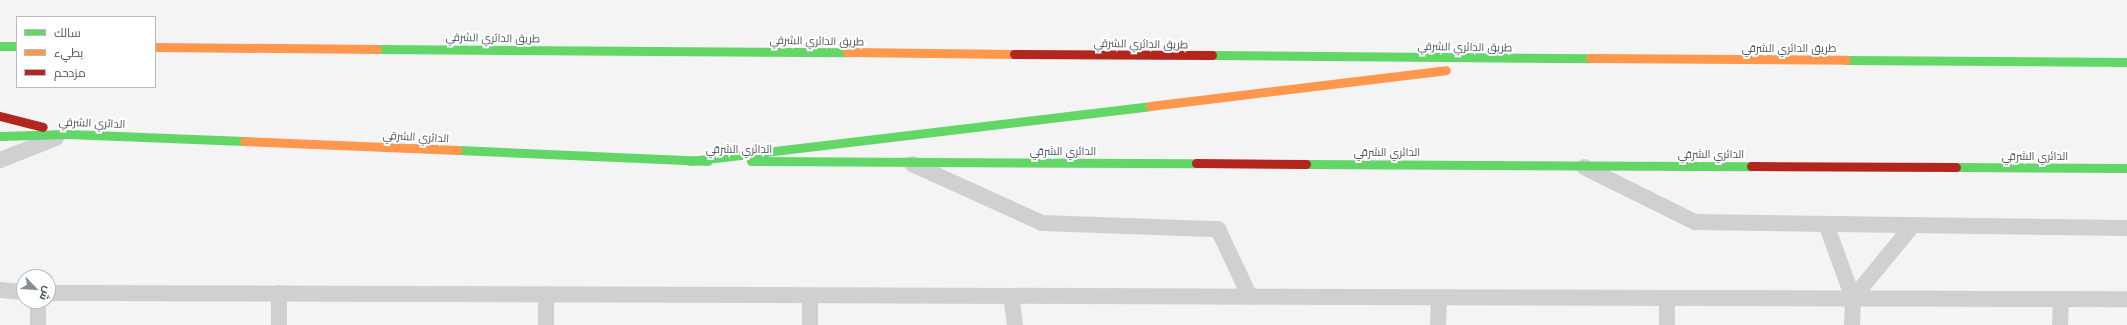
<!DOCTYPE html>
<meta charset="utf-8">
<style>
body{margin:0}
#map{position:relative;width:2127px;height:325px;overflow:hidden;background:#f4f4f4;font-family:"DM Sans",Cairo,sans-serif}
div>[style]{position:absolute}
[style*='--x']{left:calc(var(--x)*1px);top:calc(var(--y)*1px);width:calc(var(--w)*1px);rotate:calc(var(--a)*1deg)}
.lane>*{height:16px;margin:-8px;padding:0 8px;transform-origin:8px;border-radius:8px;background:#ced0d2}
.fast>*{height:9px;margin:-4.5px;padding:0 4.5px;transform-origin:4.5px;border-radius:4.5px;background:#63d668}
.slow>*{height:9px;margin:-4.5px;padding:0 4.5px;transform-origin:4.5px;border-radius:4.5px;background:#ff974d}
.jam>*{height:9px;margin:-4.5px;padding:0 4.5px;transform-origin:4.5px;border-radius:4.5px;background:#b3261e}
span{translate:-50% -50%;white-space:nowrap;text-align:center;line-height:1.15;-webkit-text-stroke:4px #fff;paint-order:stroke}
.street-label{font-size:11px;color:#4a5661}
.legend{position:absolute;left:16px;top:16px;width:140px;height:72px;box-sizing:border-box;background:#fff;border:1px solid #b7bbc0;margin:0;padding:5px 7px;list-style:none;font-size:12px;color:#4a5661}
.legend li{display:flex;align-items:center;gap:8px;height:20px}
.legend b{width:20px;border:1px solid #b7bbc0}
.north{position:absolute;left:16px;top:269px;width:40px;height:40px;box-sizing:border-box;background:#fff;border:1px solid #b7bbc0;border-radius:50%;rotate:115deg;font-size:11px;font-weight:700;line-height:16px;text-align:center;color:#4a5661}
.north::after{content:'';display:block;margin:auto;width:14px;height:18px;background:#868d94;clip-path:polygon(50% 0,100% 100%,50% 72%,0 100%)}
</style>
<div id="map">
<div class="lane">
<i style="--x:0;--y:160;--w:60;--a:-21.4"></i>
<i style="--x:912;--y:164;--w:143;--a:24.4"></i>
<i style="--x:1042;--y:223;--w:176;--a:2"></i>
<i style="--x:1218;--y:229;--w:75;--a:64.8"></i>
<i style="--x:1584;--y:167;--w:124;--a:26.4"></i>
<i style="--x:1695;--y:222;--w:432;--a:0.8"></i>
<i style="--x:1826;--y:224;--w:79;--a:70"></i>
<i style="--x:1853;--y:298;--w:94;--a:-50.6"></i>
<i style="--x:0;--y:290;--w:24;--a:5"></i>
<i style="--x:48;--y:293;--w:2079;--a:0.17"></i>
<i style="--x:1011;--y:296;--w:29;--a:82"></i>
<i style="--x:38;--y:325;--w:24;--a:-90"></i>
<i style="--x:279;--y:325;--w:32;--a:-90"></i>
<i style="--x:546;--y:325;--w:31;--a:-90"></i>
<i style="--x:810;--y:325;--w:29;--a:-90"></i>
<i style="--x:1438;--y:325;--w:28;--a:-88"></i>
<i style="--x:1667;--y:325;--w:27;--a:-90"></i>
<i style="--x:1852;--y:325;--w:27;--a:-88"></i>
<i style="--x:2060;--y:325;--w:26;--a:-88"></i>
</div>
<div class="fast">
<i style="--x:0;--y:46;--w:17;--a:0"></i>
<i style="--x:377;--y:49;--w:470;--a:0.4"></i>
<i style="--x:1212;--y:55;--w:378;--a:0.5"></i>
<i style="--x:1846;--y:60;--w:281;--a:0.4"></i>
<i style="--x:0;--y:136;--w:68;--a:-1.7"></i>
<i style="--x:68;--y:134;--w:176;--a:2.3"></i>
<i style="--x:458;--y:150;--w:250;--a:2.5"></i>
<i style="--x:690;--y:161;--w:463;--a:-6.8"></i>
<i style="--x:751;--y:161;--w:445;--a:0.3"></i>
<i style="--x:1306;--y:164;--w:445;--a:0.3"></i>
<i style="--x:1956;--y:167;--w:171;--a:0.3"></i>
</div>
<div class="slow">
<i style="--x:155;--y:47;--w:222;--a:0.5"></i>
<i style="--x:847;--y:52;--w:167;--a:0.7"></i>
<i style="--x:1590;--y:58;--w:256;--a:0.4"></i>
<i style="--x:1150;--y:106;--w:298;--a:-6.9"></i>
<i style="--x:244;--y:141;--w:214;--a:2.4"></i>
</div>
<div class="jam">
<i style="--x:1014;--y:54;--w:198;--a:0.3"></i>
<i style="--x:0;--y:116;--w:44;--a:14.3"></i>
<i style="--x:1196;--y:163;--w:110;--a:0.5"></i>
<i style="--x:1751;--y:166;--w:205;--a:0.3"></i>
</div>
<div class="street-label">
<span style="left:493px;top:38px;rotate:1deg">طريق الدائري الشرقي</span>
<span style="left:817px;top:41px;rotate:1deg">طريق الدائري الشرقي</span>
<span style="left:1141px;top:44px;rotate:1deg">طريق الدائري الشرقي</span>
<span style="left:1465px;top:47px;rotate:1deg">طريق الدائري الشرقي</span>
<span style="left:1789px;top:48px">طريق الدائري الشرقي</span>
<span style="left:92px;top:123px;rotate:2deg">الدائري الشرقي</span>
<span style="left:416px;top:137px;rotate:3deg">الدائري الشرقي</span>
<span style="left:739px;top:149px">الدائري الشرقي</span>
<span style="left:1063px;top:151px">الدائري الشرقي</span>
<span style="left:1387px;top:152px">الدائري الشرقي</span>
<span style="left:1711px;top:154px">الدائري الشرقي</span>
<span style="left:2035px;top:156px">الدائري الشرقي</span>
</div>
<ul class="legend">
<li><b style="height:5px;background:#63d668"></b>سالك</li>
<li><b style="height:5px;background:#ff974d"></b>بطيء</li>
<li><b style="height:5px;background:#b3261e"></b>مزدحم</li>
</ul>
<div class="north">ش</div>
</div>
